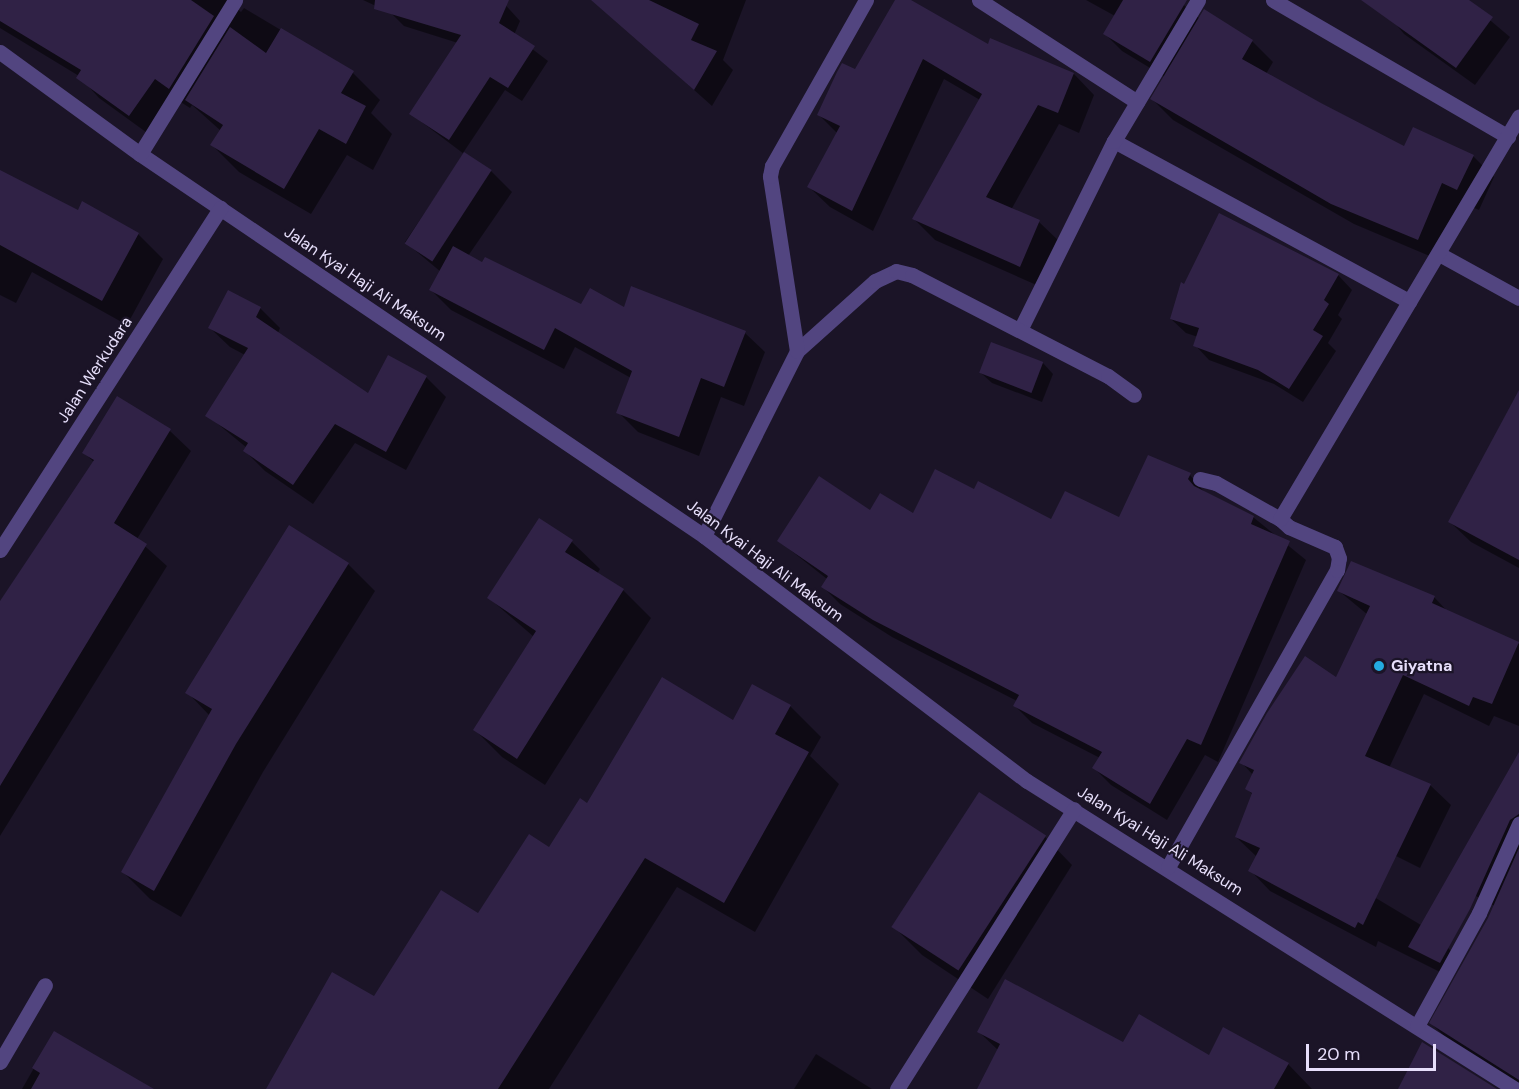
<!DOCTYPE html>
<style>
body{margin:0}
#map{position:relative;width:1519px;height:1089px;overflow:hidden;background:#1b1427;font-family:"DM Sans",sans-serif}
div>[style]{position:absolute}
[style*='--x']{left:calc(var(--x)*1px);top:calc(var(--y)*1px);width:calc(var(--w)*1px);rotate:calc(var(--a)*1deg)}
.shadow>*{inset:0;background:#0007}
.building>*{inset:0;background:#302246;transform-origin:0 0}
.minor>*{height:15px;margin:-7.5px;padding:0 7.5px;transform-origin:7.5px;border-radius:7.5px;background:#524580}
.dots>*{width:16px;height:16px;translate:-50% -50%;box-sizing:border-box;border:3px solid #1b1427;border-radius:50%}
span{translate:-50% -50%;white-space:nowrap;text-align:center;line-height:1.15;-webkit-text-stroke:4.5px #1b1427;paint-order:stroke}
.street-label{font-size:16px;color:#e7dffb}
.poi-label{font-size:16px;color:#e7dffb;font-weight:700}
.left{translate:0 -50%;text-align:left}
.scale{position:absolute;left:1306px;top:1044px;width:130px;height:27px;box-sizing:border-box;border:3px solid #e7dffb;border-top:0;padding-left:8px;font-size:18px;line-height:21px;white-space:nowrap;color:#e7dffb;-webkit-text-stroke:4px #1b1427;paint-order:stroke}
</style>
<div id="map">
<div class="shadow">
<i style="clip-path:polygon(0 0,228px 0,241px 12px,244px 8px,353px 73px,380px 100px,371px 113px,392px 134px,373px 170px,347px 155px,311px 214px,239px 172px,212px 145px,221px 131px,192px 105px,190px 108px,176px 99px,150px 135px,99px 98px,79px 76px,0 28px)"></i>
<i style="clip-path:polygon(363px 0,501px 0,520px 21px,514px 35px,548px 61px,522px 101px,505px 90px,463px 153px,491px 171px,512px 192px,468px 256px,582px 306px,624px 309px,745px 333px,765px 352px,744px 406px,721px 397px,699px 456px,638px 432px,618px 412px,631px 378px,575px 347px,564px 369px,451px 310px,431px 290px,441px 272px,405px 242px,464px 154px,411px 114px,458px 43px,404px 26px,391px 13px)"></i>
<i style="clip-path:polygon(620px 0,746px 0,723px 60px,733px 70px,712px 106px,609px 14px)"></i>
<i style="clip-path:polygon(897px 0,908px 0,988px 46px,991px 40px,1074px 74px,1094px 95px,1079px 133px,1059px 124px,1011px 210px,1039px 222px,1060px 242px,1041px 287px,935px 240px,914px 219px,980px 100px,944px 79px,873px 231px,830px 207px,809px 187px,838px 134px,819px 115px,856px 71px)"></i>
<i style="clip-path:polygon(1086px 0,1178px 0,1200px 19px,1204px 12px,1253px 42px,1273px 62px,1266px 74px,1405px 148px,1473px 156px,1494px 177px,1479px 210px,1463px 203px,1439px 260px,1354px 224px,1173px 120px,1152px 99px,1165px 77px,1122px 51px,1105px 34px,1115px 16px)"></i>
<i style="clip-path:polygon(1376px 0,1466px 0,1510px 37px,1475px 85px,1404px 34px)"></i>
<i style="clip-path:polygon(0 172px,78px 212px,138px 234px,163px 259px,127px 325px,32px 272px,16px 303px,0 295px)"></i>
<i style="clip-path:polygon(1338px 275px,1352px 290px,1338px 315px,1342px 319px,1328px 343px,1336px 351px,1303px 402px,1274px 384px,1209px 360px,1195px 345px,1198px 337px,1186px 333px,1171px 319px)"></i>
<i style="clip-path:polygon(260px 308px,280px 328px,278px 333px,369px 395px,426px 377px,446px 397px,406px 470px,355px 443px,313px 504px,265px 471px,245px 451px,247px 448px,207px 415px,245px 355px,230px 347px,210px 328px)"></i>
<i style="clip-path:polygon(992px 344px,1043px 363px,1053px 374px,1042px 402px,992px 383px,981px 373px)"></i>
<i style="clip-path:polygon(1519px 393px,1519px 568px,1471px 542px,1450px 522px)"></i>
<i style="clip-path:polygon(117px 398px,170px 431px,191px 451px,137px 539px,167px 566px,0 836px,0 602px,94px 462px,84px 453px)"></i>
<i style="clip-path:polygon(1190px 475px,1206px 494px,1253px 517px,1306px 560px,1218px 762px,1205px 755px,1167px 820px,1111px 785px,1094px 768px,1100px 758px,1032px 723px,1015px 706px,1017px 701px,892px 637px,840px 604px,823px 587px,827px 579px,779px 541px,870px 512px,913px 516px,974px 491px,1052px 521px,1120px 519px)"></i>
<i style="clip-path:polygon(540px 520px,572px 542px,600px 569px,597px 574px,623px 590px,651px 618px,545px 785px,502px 757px,475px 730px,534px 637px,489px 598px)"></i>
<i style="clip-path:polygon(348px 564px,375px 591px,263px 772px,181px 917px,150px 899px,123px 872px,210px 716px,187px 692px)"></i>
<i style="clip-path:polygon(1339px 591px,1434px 597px,1449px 613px,1519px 644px,1519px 726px,1494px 716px,1489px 726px,1424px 694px,1389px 768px,1430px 785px,1451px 805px,1420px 868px,1376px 846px,1354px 885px,1431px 931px,1452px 952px,1440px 972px,1378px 941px,1376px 947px,1270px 891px,1250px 870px,1257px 857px,1236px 837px,1253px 795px,1247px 789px,1253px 775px,1241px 762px,1337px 680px,1368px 615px)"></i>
<i style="clip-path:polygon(790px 706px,821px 737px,810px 756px,839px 784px,755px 932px,677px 887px,549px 1089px,267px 1089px,479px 915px,549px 849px,588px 805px)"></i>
<i style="clip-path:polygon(1519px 756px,1519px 919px,1472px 894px)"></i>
<i style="clip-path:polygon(1045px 837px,1072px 865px,988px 999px,922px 955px,894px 927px)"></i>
<i style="clip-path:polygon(1519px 984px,1519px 1086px,1452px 1044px,1431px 1023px)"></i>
<i style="clip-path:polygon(979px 1032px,1288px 1064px,1312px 1089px,978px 1089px,999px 1051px)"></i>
<i style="clip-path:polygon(54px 1033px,139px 1089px,22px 1089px)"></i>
<i style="clip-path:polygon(816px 1054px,872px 1089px,794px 1089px)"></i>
</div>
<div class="building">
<i style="clip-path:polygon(0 0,191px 0,214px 16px,169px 89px,155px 79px,129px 116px,76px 78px,81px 70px,0 21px)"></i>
<i style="clip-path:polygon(375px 0,509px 0,499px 23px,535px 46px,508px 88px,490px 77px,449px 140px,409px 114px,461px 35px,374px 9px)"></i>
<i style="clip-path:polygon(591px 0,649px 0,699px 24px,691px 40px,717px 51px,694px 90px)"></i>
<i style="clip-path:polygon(895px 0,911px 0,988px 44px,990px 38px,1074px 73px,1058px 113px,1038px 105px,986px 197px,1040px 220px,1020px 267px,912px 219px,982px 94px,923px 59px,852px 211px,807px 187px,840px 126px,817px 115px,837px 72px,842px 63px,855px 69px)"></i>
<i style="clip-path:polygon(1123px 0,1187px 0,1150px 62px,1103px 34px)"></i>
<i style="clip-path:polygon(1361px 0,1469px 0,1493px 17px,1456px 68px)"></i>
<i style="clip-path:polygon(1204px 9px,1253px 40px,1242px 59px,1321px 103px,1404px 146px,1413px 127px,1474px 155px,1457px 190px,1442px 183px,1418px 240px,1331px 204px,1150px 99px)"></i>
<i style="clip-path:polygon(230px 27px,266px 53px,281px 28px,354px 71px,341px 93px,366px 106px,346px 144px,319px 129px,284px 189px,210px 145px,223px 125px,185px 100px)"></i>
<i style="left:464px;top:152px;width:33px;height:109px;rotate:33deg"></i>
<i style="clip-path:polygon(0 170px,78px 210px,82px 201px,139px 233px,102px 301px,0 245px)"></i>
<i style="clip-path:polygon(1219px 213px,1339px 274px,1324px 300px,1329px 304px,1313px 330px,1323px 336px,1289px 389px,1258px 370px,1193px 346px,1199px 328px,1170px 319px,1181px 282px,1184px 284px)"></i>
<i style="clip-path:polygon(453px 246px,482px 262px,485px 257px,581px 304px,590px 288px,624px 307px,631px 286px,746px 331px,724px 387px,701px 378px,679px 437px,616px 413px,632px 371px,555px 328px,544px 350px,429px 290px)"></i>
<i style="clip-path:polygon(228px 290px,261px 307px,256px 317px,368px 393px,388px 355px,427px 376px,386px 452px,335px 424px,293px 485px,243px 451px,248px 443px,205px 416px,248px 348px,208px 328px)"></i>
<i style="left:991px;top:342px;width:56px;height:33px;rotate:21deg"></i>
<i style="clip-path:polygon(1519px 390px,1519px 560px,1448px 522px)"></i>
<i style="clip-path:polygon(117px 396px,171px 429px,114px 523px,147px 544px,0 786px,0 601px,94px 460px,82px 453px)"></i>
<i style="clip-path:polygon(1148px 455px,1191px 473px,1188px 479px,1194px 486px,1254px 516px,1251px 524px,1290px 541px,1201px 745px,1187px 739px,1150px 804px,1092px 768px,1102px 752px,1013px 706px,1019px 695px,873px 620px,821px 587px,828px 576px,777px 541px,819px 476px,870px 510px,880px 493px,913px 513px,935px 469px,974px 489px,978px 481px,1051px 519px,1065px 491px,1119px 517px)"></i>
<i style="clip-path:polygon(539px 518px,573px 540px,565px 552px,624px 589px,517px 759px,473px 730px,536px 631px,487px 598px)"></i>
<i style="clip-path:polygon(289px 525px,349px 563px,236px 744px,154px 891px,121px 872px,212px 709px,185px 693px)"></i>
<i style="clip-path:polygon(1351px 561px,1435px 596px,1432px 603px,1519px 642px,1492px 704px,1473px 697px,1469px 706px,1403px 675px,1365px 756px,1431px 784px,1363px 925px,1358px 922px,1355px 928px,1248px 871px,1260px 848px,1235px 837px,1252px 793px,1245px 789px,1254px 770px,1239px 763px,1267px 713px,1305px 656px,1336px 677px,1370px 606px,1337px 591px)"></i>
<i style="clip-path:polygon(662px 677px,733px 720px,752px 684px,791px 705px,775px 734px,809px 752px,724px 903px,645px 858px,498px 1089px,266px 1089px,332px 972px,374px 996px,441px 890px,478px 913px,529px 834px,549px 847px,580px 798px,587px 803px)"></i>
<i style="clip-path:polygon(1519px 752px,1519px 814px,1510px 820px,1470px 909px,1440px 963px,1408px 947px)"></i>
<i style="left:979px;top:792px;width:80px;height:161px;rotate:33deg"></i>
<i style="clip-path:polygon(1519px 848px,1519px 1080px,1429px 1023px,1488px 918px)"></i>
<i style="clip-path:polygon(1005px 979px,1123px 1042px,1139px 1014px,1209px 1055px,1223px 1027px,1289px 1063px,1274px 1089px,977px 1089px,1000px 1044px,977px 1032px)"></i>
<i style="clip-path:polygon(54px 1031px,154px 1089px,31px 1089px,40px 1073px,32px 1068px)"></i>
<i style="clip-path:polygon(1422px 1042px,1497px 1089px,1398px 1089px)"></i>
</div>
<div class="minor">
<i style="--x:979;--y:0;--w:188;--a:32.8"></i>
<i style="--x:1273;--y:0;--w:272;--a:30.2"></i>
<i style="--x:0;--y:52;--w:173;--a:36.1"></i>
<i style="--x:140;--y:154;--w:681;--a:34.11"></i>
<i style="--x:704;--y:536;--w:405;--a:37.2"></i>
<i style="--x:1027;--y:781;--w:577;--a:32.26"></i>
<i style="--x:1114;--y:141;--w:336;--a:28.5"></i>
<i style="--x:140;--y:154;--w:181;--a:-58.3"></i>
<i style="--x:1439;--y:254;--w:91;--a:28.8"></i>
<i style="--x:1020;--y:330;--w:211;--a:-63.6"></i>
<i style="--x:1114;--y:141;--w:164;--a:-59.2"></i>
<i style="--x:797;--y:351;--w:105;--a:-41.9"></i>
<i style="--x:875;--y:281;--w:23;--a:-25"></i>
<i style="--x:896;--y:271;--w:16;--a:14"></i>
<i style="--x:912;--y:275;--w:220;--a:27.3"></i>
<i style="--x:1108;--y:376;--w:32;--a:36"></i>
<i style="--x:1200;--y:479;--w:16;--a:14"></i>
<i style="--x:1216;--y:483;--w:73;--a:29.4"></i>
<i style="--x:704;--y:536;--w:207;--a:-63.3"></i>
<i style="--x:797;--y:351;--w:177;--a:-98.8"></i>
<i style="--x:770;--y:176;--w:10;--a:-79"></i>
<i style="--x:772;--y:166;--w:191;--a:-60.5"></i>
<i style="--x:0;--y:550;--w:407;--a:-57.2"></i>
<i style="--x:1168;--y:867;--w:342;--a:-60.4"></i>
<i style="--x:1337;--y:570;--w:12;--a:-81"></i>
<i style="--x:1339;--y:558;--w:12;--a:-110"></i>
<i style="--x:1335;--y:547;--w:50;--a:-156.5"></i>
<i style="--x:1289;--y:527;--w:12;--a:-138"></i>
<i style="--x:1280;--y:519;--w:468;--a:-59.3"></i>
<i style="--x:1417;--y:1026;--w:129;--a:-61.2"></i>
<i style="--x:1479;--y:913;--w:98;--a:-65.8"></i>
<i style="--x:0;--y:1062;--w:89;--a:-59.7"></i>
<i style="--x:897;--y:1089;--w:331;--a:-57.7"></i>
</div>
<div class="dots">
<i style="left:1379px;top:666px;background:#24abe1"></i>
</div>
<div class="street-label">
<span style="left:365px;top:284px;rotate:34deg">Jalan Kyai Haji Ali Maksum</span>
<span style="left:95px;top:370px;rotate:-57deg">Jalan Werkudara</span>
<span style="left:765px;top:561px;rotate:37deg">Jalan Kyai Haji Ali Maksum</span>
<span style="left:1160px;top:841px;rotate:32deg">Jalan Kyai Haji Ali Maksum</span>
</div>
<div class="poi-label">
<span class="left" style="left:1391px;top:666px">Giyatna</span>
</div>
<div class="scale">20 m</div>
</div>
